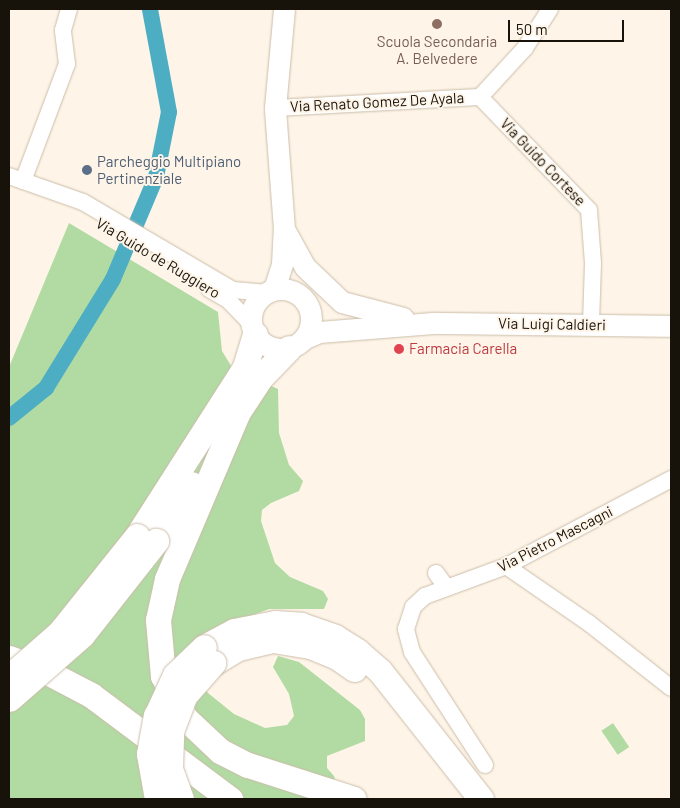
<!DOCTYPE html>
<style>
body{margin:0}
#map{position:relative;width:680px;height:808px;overflow:hidden;background:#fef5e8;font-family:Barlow,sans-serif}
div>[style]{position:absolute}
[style*='--x']{left:calc(var(--x)*1px);top:calc(var(--y)*1px);width:calc(var(--w)*1px);rotate:calc(var(--a)*1deg)}
.green>*{inset:0;background:#b2dba4;transform-origin:0 0}
.canal>*{height:16px;margin:-8px;padding:0 8px;transform-origin:8px;border-radius:8px;background:#4cadc3}
.roads{filter:drop-shadow(0 0 1px #ccbda9) drop-shadow(0 0 1px #ccbda9)}
.minor>*{height:16px;margin:-8px;padding:0 8px;transform-origin:8px;border-radius:8px;background:#fff}
.major>*{height:21px;margin:-10.5px;padding:0 10.5px;transform-origin:10.5px;border-radius:10.5px;background:#fff}
.major>.ring{margin:-10.5px;padding:0;box-sizing:content-box;background:none;border:21px solid #fff;border-radius:50%}
.highway>*{height:25px;margin:-12.5px;padding:0 12.5px;transform-origin:12.5px;border-radius:12.5px;background:#fff}
.bridges{filter:drop-shadow(0 0 1px #ccbda9) drop-shadow(0 0 1px #ccbda9)}
.highway-bridge>*{height:25px;margin:-12.5px;padding:0 12.5px;transform-origin:12.5px;border-radius:12.5px;background:#fff}
.dots>*{width:14px;height:14px;translate:-50% -50%;box-sizing:border-box;border:2px solid #fef5e8;border-radius:50%}
span{translate:-50% -50%;white-space:nowrap;text-align:center;line-height:1.15;-webkit-text-stroke:4px #fef5e8;paint-order:stroke}
.education-label{font-size:15px;color:#785e54}
.street-label{font-size:15px;color:#17120a}
.service-label{font-size:15px;color:#4e5e75}
.left{translate:0 -50%;text-align:left}
.health-label{font-size:15px;color:#be3a42}
.frame{position:absolute;inset:0;border:10px solid #17120a;pointer-events:none}
.scale{position:absolute;left:508px;top:20px;width:116px;height:22px;box-sizing:border-box;border:2px solid #17120a;border-top:0;padding-left:6px;font-size:15px;line-height:18px;white-space:nowrap;color:#17120a;-webkit-text-stroke:4px #fef5e8;paint-order:stroke}
</style>
<div id="map">
<div class="green">
<i style="clip-path:polygon(69px 223px,218px 312px,222px 351px,233px 369px,278px 389px,279px 433px,289px 465px,303px 481px,299px 491px,271px 503px,262px 510px,261px 521px,275px 563px,290px 577px,323px 591px,328px 599px,324px 609px,269px 609px,203px 634px,180px 657px,208px 693px,234px 714px,265px 728px,287px 725px,294px 716px,289px 694px,273px 667px,278px 656px,299px 662px,360px 710px,365px 719px,365px 741px,327px 756px,327px 768px,334px 776px,340px 799px,9px 799px,9px 367px)"></i>
<i style="left:613px;top:723px;width:29px;height:14px;rotate:56deg"></i>
</div>
<div class="canal">
<i style="--x:9;--y:418;--w:48;--a:-39"></i>
<i style="--x:46;--y:388;--w:128;--a:-58.4"></i>
<i style="--x:113;--y:279;--w:111;--a:-67.1"></i>
<i style="--x:156;--y:177;--w:66;--a:-78.7"></i>
<i style="--x:169;--y:112;--w:105;--a:-100.5"></i>
</div>
<div class="roads">
<div class="minor">
<i style="--x:480;--y:97;--w:157;--a:46"></i>
<i style="--x:589;--y:210;--w:53;--a:85.7"></i>
<i style="--x:593;--y:263;--w:61;--a:91.9"></i>
<i style="--x:480;--y:97;--w:67;--a:-47.4"></i>
<i style="--x:525;--y:48;--w:46;--a:-57.3"></i>
<i style="--x:275;--y:108;--w:205;--a:-3.1"></i>
<i style="--x:9;--y:176;--w:78;--a:19.4"></i>
<i style="--x:83;--y:202;--w:174;--a:30.4"></i>
<i style="--x:233;--y:290;--w:32;--a:5"></i>
<i style="--x:23;--y:181;--w:125;--a:-69.4"></i>
<i style="--x:67;--y:64;--w:34;--a:-97"></i>
<i style="--x:63;--y:30;--w:22;--a:-74"></i>
<i style="--x:209;--y:289;--w:22;--a:30"></i>
<i style="--x:228;--y:300;--w:33;--a:46"></i>
<i style="--x:506;--y:566;--w:102;--a:34.6"></i>
<i style="--x:590;--y:624;--w:103;--a:38.3"></i>
<i style="--x:436;--y:573;--w:17;--a:54"></i>
<i style="--x:485;--y:765;--w:135;--a:-122.9"></i>
<i style="--x:412;--y:652;--w:24;--a:-105"></i>
<i style="--x:406;--y:629;--w:23;--a:-72"></i>
<i style="--x:413;--y:607;--w:16;--a:-43"></i>
<i style="--x:425;--y:596;--w:86;--a:-20.3"></i>
<i style="--x:506;--y:566;--w:187;--a:-27.8"></i>
</div>
<div class="major">
<i style="--x:284;--y:229;--w:43;--a:61.1"></i>
<i style="--x:305;--y:267;--w:51;--a:43.4"></i>
<i style="--x:342;--y:302;--w:63;--a:14.7"></i>
<i class="ring" style="left:251px;top:289px;width:39px;height:39px"></i>
<i style="--x:274;--y:289;--w:26;--a:-72"></i>
<i style="--x:282;--y:264;--w:35;--a:-87"></i>
<i style="--x:284;--y:229;--w:121;--a:-94.3"></i>
<i style="--x:275;--y:108;--w:99;--a:-84.8"></i>
<i style="--x:305;--y:338;--w:15;--a:-23"></i>
<i style="--x:319;--y:332;--w:114;--a:-4.5"></i>
<i style="--x:433;--y:323;--w:238;--a:0.7"></i>
</div>
<div class="highway">
<i style="--x:237;--y:414;--w:179;--a:113"></i>
<i style="--x:167;--y:579;--w:42;--a:102.4"></i>
<i style="--x:158;--y:620;--w:56;--a:84.9"></i>
<i style="--x:163;--y:676;--w:47;--a:62.4"></i>
<i style="--x:185;--y:718;--w:48;--a:43.3"></i>
<i style="--x:220;--y:751;--w:31;--a:27"></i>
<i style="--x:248;--y:765;--w:111;--a:17.8"></i>
<i style="--x:228;--y:427;--w:60;--a:-56.6"></i>
<i style="--x:261;--y:377;--w:40;--a:-46"></i>
<i style="--x:137;--y:536;--w:201;--a:-57.4"></i>
<i style="--x:245;--y:367;--w:34;--a:-73"></i>
<i style="--x:156;--y:541;--w:67;--a:-57.7"></i>
<i style="--x:204;--y:647;--w:34;--a:-28"></i>
<i style="--x:234;--y:631;--w:42;--a:-11"></i>
<i style="--x:275;--y:623;--w:26;--a:4"></i>
<i style="--x:301;--y:625;--w:36;--a:19"></i>
<i style="--x:335;--y:637;--w:26;--a:32"></i>
<i style="--x:357;--y:651;--w:30;--a:41"></i>
<i style="--x:380;--y:671;--w:163;--a:51.7"></i>
<i style="--x:9;--y:658;--w:40;--a:20.2"></i>
<i style="--x:47;--y:672;--w:50;--a:27.6"></i>
<i style="--x:91;--y:695;--w:174;--a:36.8"></i>
<i style="--x:213;--y:663;--w:29;--a:-31"></i>
<i style="--x:238;--y:648;--w:36;--a:-13"></i>
<i style="--x:273;--y:640;--w:37;--a:9"></i>
<i style="--x:310;--y:646;--w:29;--a:22"></i>
<i style="--x:337;--y:657;--w:21;--a:35"></i>
</div>
</div>
<div class="bridges">
<div class="highway-bridge">
<i style="--x:9;--y:677;--w:68;--a:-41.4"></i>
<i style="--x:60;--y:632;--w:123;--a:-51.3"></i>
<i style="--x:9;--y:699;--w:97;--a:-41.2"></i>
<i style="--x:82;--y:635;--w:120;--a:-51.8"></i>
<i style="--x:157;--y:799;--w:46;--a:-100.1"></i>
<i style="--x:149;--y:754;--w:39;--a:-80"></i>
<i style="--x:156;--y:716;--w:45;--a:-65.1"></i>
<i style="--x:175;--y:675;--w:40;--a:-44"></i>
<i style="--x:181;--y:799;--w:33;--a:-110"></i>
<i style="--x:170;--y:768;--w:37;--a:-88"></i>
<i style="--x:171;--y:731;--w:39;--a:-69"></i>
<i style="--x:185;--y:695;--w:43;--a:-48.8"></i>
</div>
</div>
<div class="dots">
<i style="left:437px;top:24px;background:#8d6e63"></i>
<i style="left:87px;top:170px;background:#5c6f8a"></i>
<i style="left:399px;top:349px;background:#e0444e"></i>
</div>
<div class="education-label">
<span style="left:437px;top:50px">Scuola Secondaria<br>A. Belvedere</span>
</div>
<div class="street-label">
<span style="left:377px;top:102px;rotate:-3deg">Via Renato Gomez De Ayala</span>
<span style="left:543px;top:162px;rotate:46deg">Via Guido Cortese</span>
<span style="left:158px;top:258px;rotate:31deg">Via Guido de Ruggiero</span>
<span style="left:552px;top:324px;rotate:1deg">Via Luigi Caldieri</span>
<span style="left:555px;top:539px;rotate:-27deg">Via Pietro Mascagni</span>
</div>
<div class="service-label">
<span class="left" style="left:97px;top:170px">Parcheggio Multipiano<br>Pertinenziale</span>
</div>
<div class="health-label">
<span class="left" style="left:409px;top:349px">Farmacia Carella</span>
</div>
<div class="frame"></div>
<div class="scale">50 m</div>
</div>
